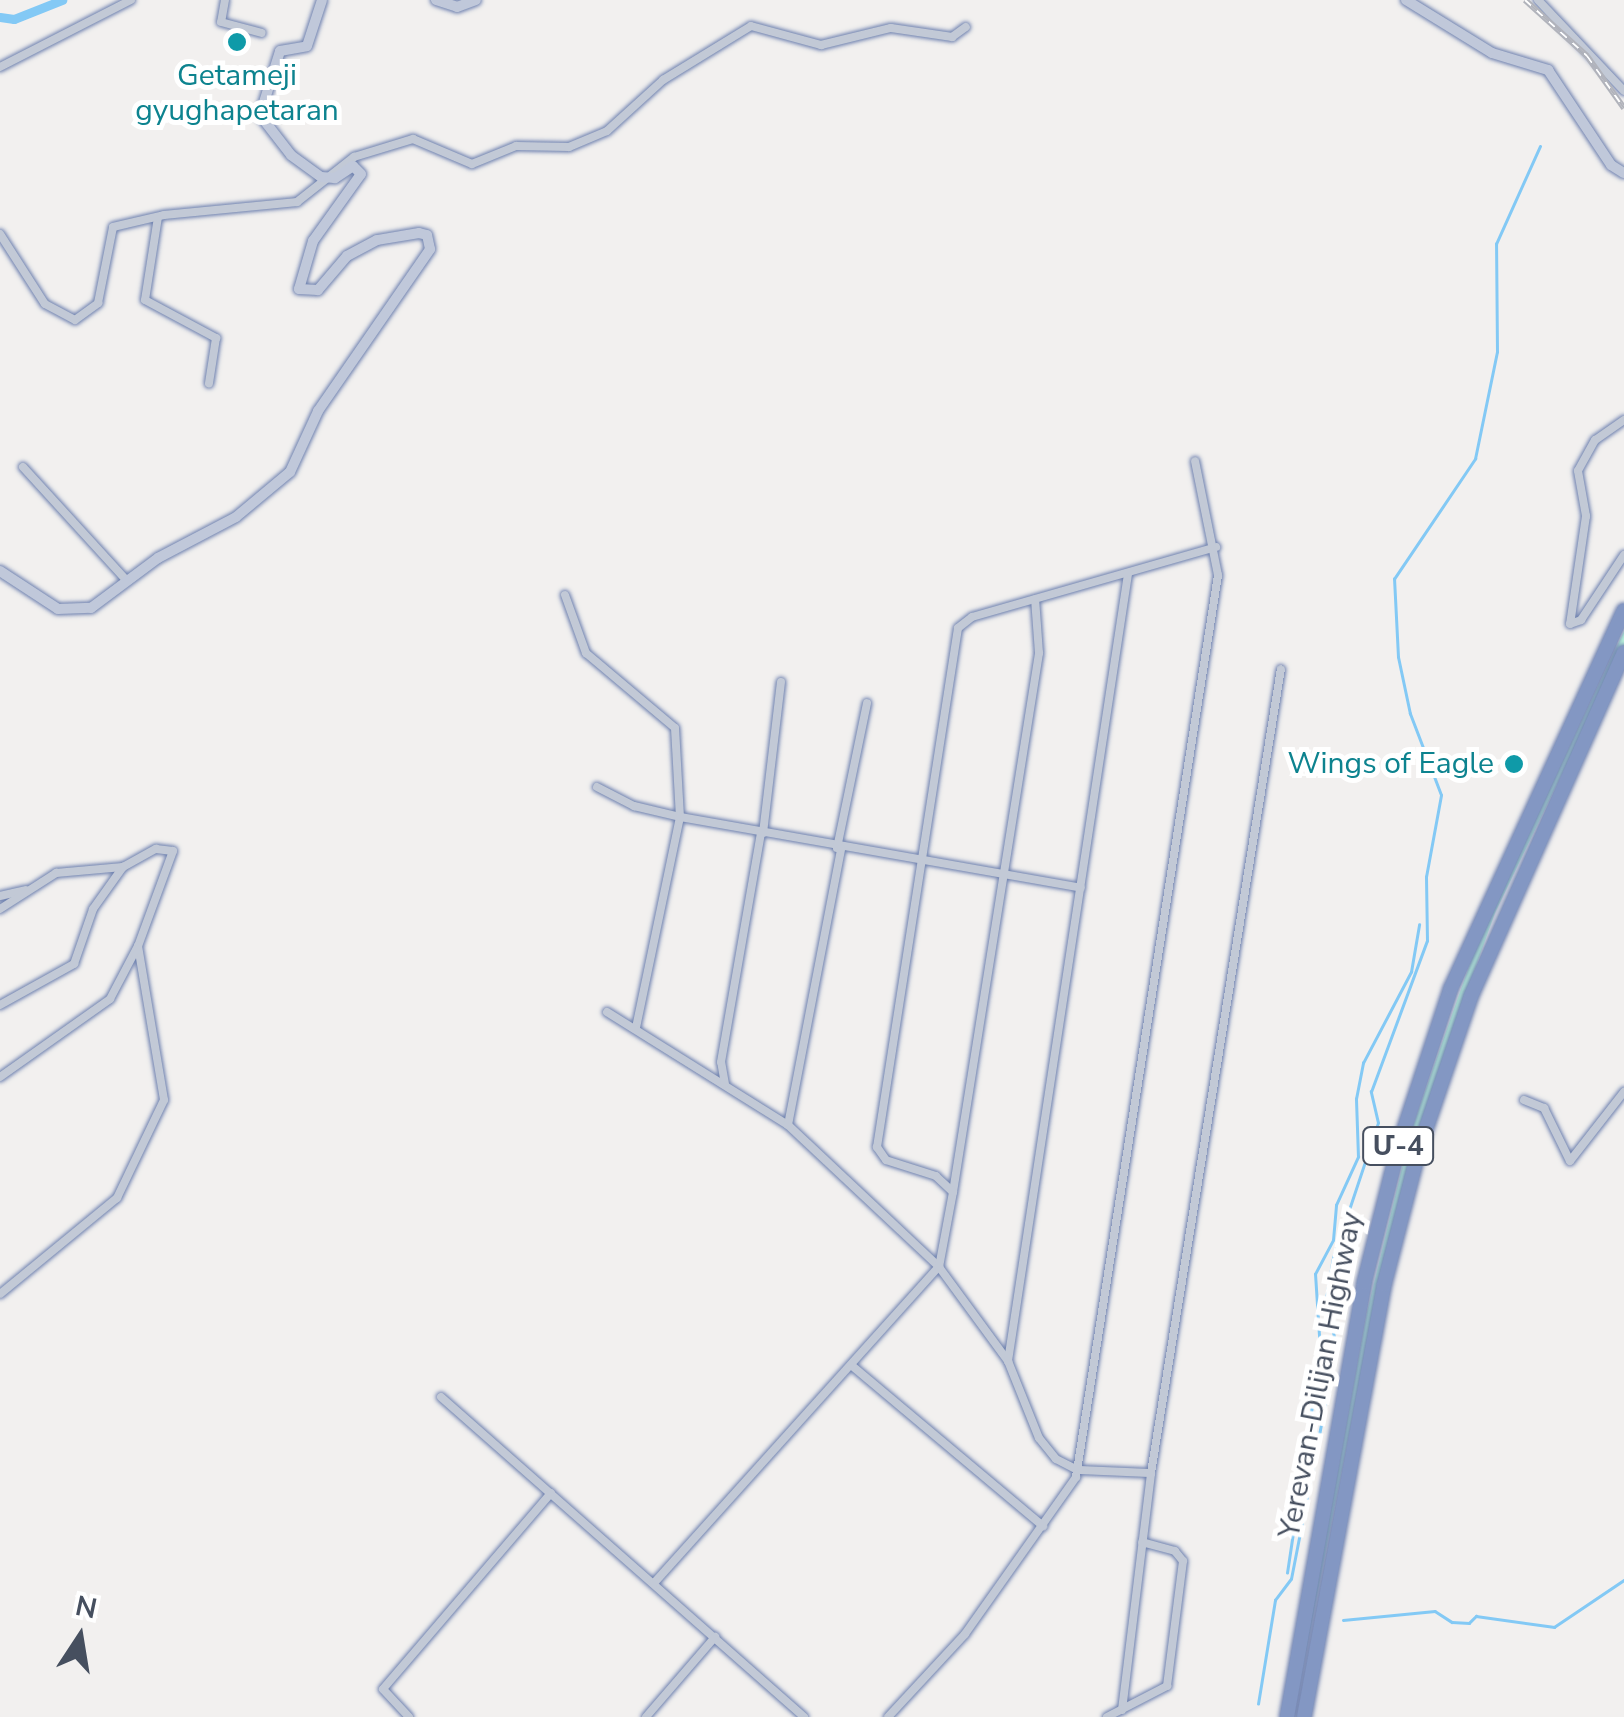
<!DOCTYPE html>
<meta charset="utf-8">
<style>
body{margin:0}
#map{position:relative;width:1624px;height:1717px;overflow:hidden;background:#f2f0ef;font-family:"Nunito Sans","Noto Sans Armenian",sans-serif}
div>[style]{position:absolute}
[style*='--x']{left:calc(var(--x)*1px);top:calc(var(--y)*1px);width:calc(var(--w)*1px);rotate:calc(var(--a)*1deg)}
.green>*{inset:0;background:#baf4da}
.stream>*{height:2.5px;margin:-1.25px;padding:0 1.25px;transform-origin:1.25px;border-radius:1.25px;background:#83c9f5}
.canal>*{height:9px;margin:-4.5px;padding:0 4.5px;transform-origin:4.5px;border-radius:4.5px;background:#83c9f5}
.roads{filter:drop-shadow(0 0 2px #6e81af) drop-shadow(0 0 2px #6e81af)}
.street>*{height:8px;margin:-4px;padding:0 4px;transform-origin:4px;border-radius:4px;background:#c2c9d6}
.secondary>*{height:10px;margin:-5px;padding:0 5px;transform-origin:5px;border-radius:5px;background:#c0c8da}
.highway>*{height:14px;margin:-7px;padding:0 7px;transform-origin:7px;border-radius:7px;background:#8397c3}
.rail>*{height:6px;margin-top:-3px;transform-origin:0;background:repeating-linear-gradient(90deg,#fff 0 8px,#b1b3bb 0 16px);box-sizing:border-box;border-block:2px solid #b1b3bb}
.dots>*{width:28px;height:28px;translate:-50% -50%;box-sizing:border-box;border:5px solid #fff;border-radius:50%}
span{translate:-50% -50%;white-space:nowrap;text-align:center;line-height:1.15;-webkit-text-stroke:10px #fff;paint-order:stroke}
.shield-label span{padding:2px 8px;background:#fff;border:2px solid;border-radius:8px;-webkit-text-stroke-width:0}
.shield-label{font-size:28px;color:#464f5f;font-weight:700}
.culture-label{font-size:30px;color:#0d838f}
.right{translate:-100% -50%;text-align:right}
.street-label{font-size:30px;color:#464f5f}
.north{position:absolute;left:30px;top:1587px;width:100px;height:100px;-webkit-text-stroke:8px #fff;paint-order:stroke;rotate:12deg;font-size:28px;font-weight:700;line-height:40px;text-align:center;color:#464f5f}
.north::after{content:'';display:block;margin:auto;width:35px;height:45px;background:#464f5f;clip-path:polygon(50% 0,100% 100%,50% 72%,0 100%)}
</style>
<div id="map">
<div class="green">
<i style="clip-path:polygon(1624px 631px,1624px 645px,1495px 913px,1443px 1058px,1373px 1313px,1293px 1717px,1367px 1312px,1411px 1131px,1478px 941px)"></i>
</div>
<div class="stream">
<i style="--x:1287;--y:1573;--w:224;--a:-81.5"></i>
<i style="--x:1320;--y:1351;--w:77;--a:-93.7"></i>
<i style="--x:1315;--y:1274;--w:38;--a:-62"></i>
<i style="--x:1333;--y:1240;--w:35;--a:-85"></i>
<i style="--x:1336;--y:1205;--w:53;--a:-65.4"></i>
<i style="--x:1358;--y:1157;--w:58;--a:-92"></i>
<i style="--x:1356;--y:1099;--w:37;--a:-79"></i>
<i style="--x:1363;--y:1063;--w:103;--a:-62.2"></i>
<i style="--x:1411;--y:972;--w:48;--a:-80.3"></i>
<i style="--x:1343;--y:1620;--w:92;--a:-5.6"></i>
<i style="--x:1435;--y:1611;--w:20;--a:33"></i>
<i style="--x:1452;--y:1622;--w:17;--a:3"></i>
<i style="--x:1469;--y:1623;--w:10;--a:-45"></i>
<i style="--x:1476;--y:1616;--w:79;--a:8"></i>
<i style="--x:1554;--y:1627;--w:84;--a:-33.9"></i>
<i style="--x:1258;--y:1704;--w:105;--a:-80.7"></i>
<i style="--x:1275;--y:1600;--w:26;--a:-53"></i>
<i style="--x:1291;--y:1579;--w:236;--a:-79"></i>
<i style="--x:1336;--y:1347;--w:50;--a:-101.5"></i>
<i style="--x:1326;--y:1298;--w:41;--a:-80.1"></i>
<i style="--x:1333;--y:1258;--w:142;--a:-71.6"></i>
<i style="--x:1378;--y:1123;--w:32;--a:-103"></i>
<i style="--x:1371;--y:1092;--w:161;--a:-69.7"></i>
<i style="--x:1427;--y:941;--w:64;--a:-90.9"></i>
<i style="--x:1426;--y:877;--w:83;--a:-79.6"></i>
<i style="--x:1441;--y:795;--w:87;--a:-110.9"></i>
<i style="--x:1410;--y:714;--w:58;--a:-101.9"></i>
<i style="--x:1398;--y:657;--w:78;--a:-92.9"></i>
<i style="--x:1394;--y:579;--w:145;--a:-56"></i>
<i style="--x:1475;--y:459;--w:109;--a:-78.4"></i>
<i style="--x:1497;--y:352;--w:108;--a:-90.5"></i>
<i style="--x:1496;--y:244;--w:107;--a:-65.8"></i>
</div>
<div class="canal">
<i style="--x:0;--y:17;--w:14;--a:8"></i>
<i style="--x:14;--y:19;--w:52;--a:-21.6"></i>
</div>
<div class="roads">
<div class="street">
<i style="--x:225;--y:0;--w:22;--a:100"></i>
<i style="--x:221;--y:22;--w:42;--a:15"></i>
<i style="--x:1538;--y:0;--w:125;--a:46.6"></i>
<i style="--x:0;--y:67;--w:147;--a:-27.1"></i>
<i style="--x:158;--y:217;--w:84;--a:98.9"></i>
<i style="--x:145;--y:300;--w:81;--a:28.2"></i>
<i style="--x:216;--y:338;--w:46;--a:98.8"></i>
<i style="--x:0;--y:234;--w:83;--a:57.3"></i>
<i style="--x:45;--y:304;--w:34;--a:28"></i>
<i style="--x:75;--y:320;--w:29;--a:-36"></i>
<i style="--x:98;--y:303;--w:77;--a:-78.8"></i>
<i style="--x:113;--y:227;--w:52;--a:-13.2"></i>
<i style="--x:164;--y:215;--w:134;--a:-5.6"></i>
<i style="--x:297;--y:202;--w:73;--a:-38.3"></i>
<i style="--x:354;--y:157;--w:62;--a:-17"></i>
<i style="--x:413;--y:139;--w:64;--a:23"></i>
<i style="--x:472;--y:164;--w:48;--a:-22.2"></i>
<i style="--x:516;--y:146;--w:53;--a:1.1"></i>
<i style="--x:569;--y:147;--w:41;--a:-22.8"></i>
<i style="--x:607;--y:131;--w:76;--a:-42.3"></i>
<i style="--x:663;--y:80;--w:103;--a:-31.5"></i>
<i style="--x:751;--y:26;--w:73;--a:15.2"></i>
<i style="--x:821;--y:45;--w:72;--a:-13.7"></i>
<i style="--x:891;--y:28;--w:62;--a:8.4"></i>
<i style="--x:952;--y:37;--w:17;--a:-36"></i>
<i style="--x:1624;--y:420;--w:35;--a:145"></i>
<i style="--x:1595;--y:440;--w:35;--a:119"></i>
<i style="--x:1578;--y:471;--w:46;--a:79.9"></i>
<i style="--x:1586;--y:516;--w:109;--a:98.4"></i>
<i style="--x:1570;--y:624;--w:12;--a:-20"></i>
<i style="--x:1581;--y:620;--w:78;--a:-56.5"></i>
<i style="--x:23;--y:467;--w:154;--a:47.6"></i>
<i style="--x:565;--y:595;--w:62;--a:70.1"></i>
<i style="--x:586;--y:653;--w:116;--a:40.1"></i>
<i style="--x:675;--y:728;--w:89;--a:86.8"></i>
<i style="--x:680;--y:817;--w:215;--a:101.8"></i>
<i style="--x:597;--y:787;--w:42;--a:27.2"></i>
<i style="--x:634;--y:806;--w:47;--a:13.4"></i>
<i style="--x:680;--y:817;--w:407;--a:10"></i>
<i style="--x:763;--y:833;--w:152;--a:-83.2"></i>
<i style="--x:837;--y:848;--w:148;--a:-78.3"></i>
<i style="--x:0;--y:896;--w:26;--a:-13"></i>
<i style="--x:0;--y:909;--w:67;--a:-32.7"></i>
<i style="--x:56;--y:873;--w:67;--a:-5.1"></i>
<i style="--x:123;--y:867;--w:38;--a:-29"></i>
<i style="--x:156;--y:849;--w:17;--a:7"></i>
<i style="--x:173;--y:851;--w:101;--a:110.2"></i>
<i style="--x:138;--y:946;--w:156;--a:80.4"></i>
<i style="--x:164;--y:1100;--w:109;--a:115.6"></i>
<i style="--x:117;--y:1198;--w:151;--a:140.6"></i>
<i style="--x:0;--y:1005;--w:85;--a:-29"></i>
<i style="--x:74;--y:964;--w:58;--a:-70.9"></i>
<i style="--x:93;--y:909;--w:52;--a:-54.5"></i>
<i style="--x:607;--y:1012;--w:213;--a:32"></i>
<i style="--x:788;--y:1125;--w:207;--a:43.2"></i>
<i style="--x:939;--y:1267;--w:117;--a:53.7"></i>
<i style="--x:1008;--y:1361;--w:83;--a:68.1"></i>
<i style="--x:1039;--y:1438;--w:27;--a:51"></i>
<i style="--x:1056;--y:1459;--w:25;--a:27"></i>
<i style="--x:1078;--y:1470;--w:73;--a:2.4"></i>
<i style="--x:0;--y:1077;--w:135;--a:-35.3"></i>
<i style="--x:110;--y:999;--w:60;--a:-62.2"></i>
<i style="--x:725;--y:1084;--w:22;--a:-100"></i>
<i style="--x:721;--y:1062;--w:232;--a:-80.1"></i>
<i style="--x:1524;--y:1100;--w:22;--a:22"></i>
<i style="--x:1544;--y:1108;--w:59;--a:63.9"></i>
<i style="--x:1570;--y:1161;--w:88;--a:-52"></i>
<i style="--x:788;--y:1125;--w:281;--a:-79.1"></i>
<i style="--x:953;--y:1192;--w:546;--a:-80.93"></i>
<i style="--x:1039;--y:653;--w:54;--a:-94.2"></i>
<i style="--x:1008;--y:1361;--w:796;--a:-81.33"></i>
<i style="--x:851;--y:1365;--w:251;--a:40"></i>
<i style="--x:441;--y:1397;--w:484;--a:41.4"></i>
<i style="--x:654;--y:1583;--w:426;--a:-48"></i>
<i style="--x:939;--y:1267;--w:76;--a:-79.4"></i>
<i style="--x:953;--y:1192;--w:23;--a:-137"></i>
<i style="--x:936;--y:1176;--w:52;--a:-162.3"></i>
<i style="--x:886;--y:1160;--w:16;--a:-125"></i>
<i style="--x:877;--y:1147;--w:525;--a:-81.13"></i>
<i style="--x:958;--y:628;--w:18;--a:-38"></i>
<i style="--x:972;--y:617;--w:254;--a:-16"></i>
<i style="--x:1122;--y:1710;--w:239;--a:-83"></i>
<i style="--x:1151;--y:1473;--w:814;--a:-80.82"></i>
<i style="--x:409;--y:1717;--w:38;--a:-133"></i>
<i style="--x:383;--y:1689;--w:258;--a:-49.4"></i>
<i style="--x:646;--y:1717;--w:106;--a:-49.2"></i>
<i style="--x:888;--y:1717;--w:113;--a:-47.1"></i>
<i style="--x:965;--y:1634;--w:192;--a:-54.7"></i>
<i style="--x:1076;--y:1477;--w:913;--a:-81.05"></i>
<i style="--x:1218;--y:575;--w:116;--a:-101.4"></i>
<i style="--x:1107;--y:1717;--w:68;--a:-27.3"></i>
<i style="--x:1167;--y:1686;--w:126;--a:-82.7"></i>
<i style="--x:1183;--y:1561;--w:13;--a:-129"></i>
<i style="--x:1175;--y:1551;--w:34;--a:-165"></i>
</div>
<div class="secondary">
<i style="--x:436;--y:0;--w:22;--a:18"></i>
<i style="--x:457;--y:7;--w:20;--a:-20"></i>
<i style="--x:1406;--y:0;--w:101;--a:31.6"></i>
<i style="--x:1492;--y:53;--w:59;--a:16.9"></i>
<i style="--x:1548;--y:70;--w:114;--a:56.4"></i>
<i style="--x:1611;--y:165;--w:15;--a:32"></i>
<i style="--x:0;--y:571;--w:69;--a:33.2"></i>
<i style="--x:58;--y:609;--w:33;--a:-2"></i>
<i style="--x:91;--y:608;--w:84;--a:-36.7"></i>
<i style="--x:158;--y:558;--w:88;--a:-27.7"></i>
<i style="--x:236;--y:517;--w:70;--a:-39.8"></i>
<i style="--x:290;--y:472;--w:67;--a:-65.3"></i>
<i style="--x:318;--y:411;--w:197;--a:-55.3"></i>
<i style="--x:430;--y:249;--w:14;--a:-102"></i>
<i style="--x:427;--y:235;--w:8;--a:-166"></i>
<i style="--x:419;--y:233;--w:43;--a:170.5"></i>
<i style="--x:377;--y:240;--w:34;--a:152"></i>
<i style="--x:347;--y:256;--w:45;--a:130.5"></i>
<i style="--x:318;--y:290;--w:19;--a:-177"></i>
<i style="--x:299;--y:289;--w:50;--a:-73.7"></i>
<i style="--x:313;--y:241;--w:82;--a:-54.4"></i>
<i style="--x:361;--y:174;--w:11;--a:-135"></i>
<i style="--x:353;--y:166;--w:22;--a:146"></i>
<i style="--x:335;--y:178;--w:14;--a:-176"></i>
<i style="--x:321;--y:177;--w:37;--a:-144"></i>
<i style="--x:291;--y:155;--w:51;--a:-127.8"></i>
<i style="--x:260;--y:115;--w:67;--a:-72.6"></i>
<i style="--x:280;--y:51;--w:27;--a:-10"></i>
<i style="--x:307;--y:46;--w:48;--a:-71.9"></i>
</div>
<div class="highway">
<i style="--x:1287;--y:1717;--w:441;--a:-79.9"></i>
<i style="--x:1364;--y:1283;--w:142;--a:-75.8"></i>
<i style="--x:1399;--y:1145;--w:165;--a:-71.7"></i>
<i style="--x:1451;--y:988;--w:415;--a:-65.4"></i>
<i style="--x:1304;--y:1717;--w:439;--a:-79.5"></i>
<i style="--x:1384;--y:1285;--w:144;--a:-75.5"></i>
<i style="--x:1420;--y:1146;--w:158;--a:-71.2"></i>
<i style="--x:1471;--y:996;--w:376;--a:-66"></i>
</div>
</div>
<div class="rail">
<i style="--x:1525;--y:0;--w:84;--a:42.1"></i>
<i style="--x:1587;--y:56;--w:64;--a:54.6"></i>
</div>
<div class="dots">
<i style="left:237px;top:42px;background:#0f9aa8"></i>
<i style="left:1514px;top:764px;background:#0f9aa8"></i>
</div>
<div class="shield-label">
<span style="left:1398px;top:1146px">Մ-4</span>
</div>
<div class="culture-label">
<span style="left:237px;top:93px">Getameji<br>gyughapetaran</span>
<span class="right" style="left:1494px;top:764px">Wings of Eagle</span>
</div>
<div class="street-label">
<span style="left:1321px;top:1375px;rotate:-79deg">Yerevan-Dilijan Highway</span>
</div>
<div class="north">N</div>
</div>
